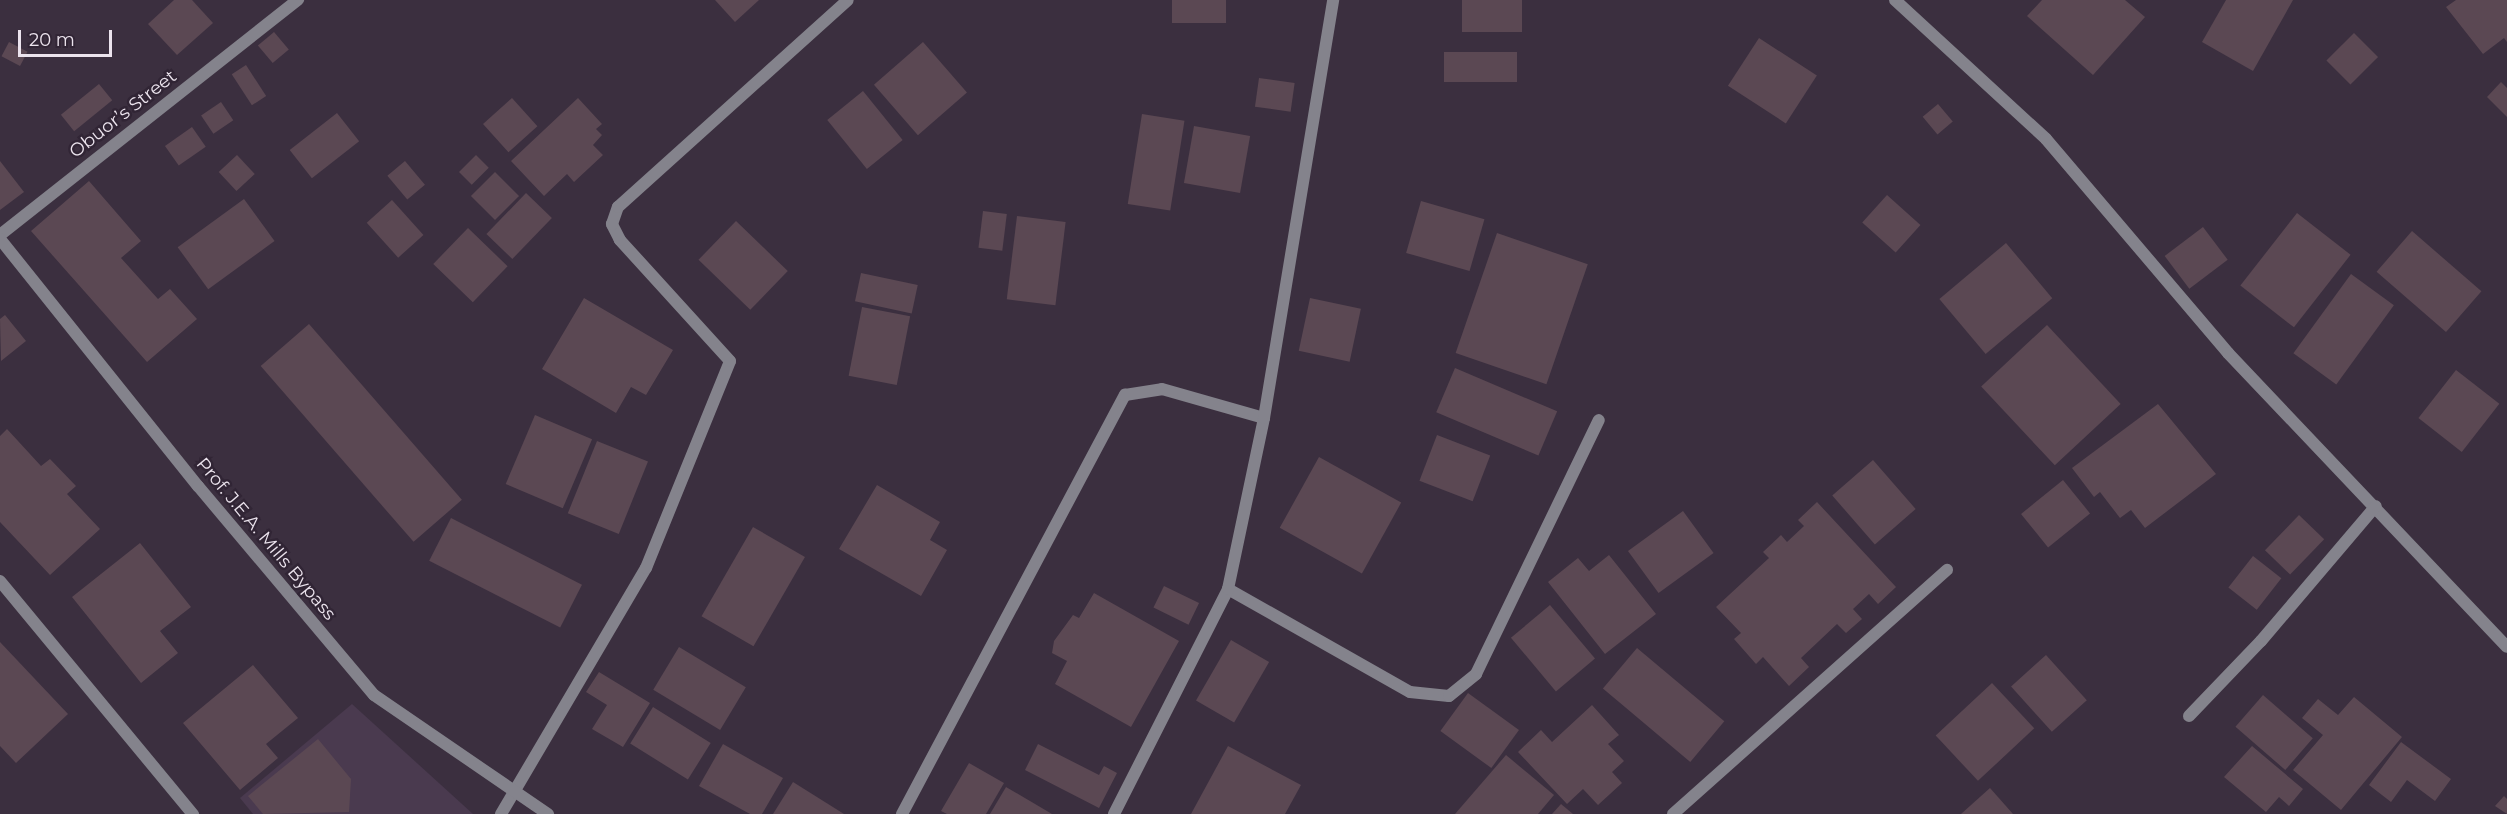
<!DOCTYPE html>
<meta charset="utf-8">
<style>
body{margin:0}
#map{position:relative;width:2507px;height:814px;overflow:hidden;background:#3b2f3f;font-family:Montserrat,sans-serif}
div>[style]{position:absolute}
[style*='--x']{left:calc(var(--x)*1px);top:calc(var(--y)*1px);width:calc(var(--w)*1px);rotate:calc(var(--a)*1deg)}
.built>*{inset:0;background:#4a3a4f}
.building>*{inset:0;background:#5b4853;transform-origin:0 0}
.minor>*{height:12px;margin:-6px;padding:0 6px;transform-origin:6px;border-radius:6px;background:#84838c}
.tertiary>*{height:12px;margin:-6px;padding:0 6px;transform-origin:6px;border-radius:6px;background:#84838c}
span{translate:-50% -50%;white-space:nowrap;text-align:center;line-height:1.15;-webkit-text-stroke:5px #312535;paint-order:stroke}
.street-label{font-size:18px;color:#ece4ee}
.scale{position:absolute;left:18px;top:30px;width:94px;height:27px;box-sizing:border-box;border:3px solid #ece4ee;border-top:0;padding-left:8px;font-size:18px;line-height:21px;white-space:nowrap;color:#ece4ee;-webkit-text-stroke:4px #312535;paint-order:stroke}
</style>
<div id="map">
<div class="built">
<i style="clip-path:polygon(352px 704px,473px 814px,253px 814px,240px 798px)"></i>
</div>
<div class="building">
<i style="clip-path:polygon(174px 0,192px 0,213px 23px,177px 55px,148px 24px)"></i>
<i style="clip-path:polygon(715px 0,759px 0,735px 22px)"></i>
<i style="left:1172px;top:0;width:54px;height:23px"></i>
<i style="left:1462px;top:0;width:60px;height:32px"></i>
<i style="clip-path:polygon(2042px 0,2125px 0,2145px 17px,2093px 75px,2027px 16px)"></i>
<i style="clip-path:polygon(2226px 0,2293px 0,2253px 71px,2202px 42px)"></i>
<i style="clip-path:polygon(2456px 0,2507px 0,2507px 42px,2504px 38px,2483px 54px,2446px 7px)"></i>
<i style="left:274px;top:32px;width:23px;height:21px;rotate:50deg"></i>
<i style="left:2354px;top:33px;width:34px;height:39px;rotate:45deg"></i>
<i style="left:1759px;top:38px;width:69px;height:57px;rotate:33deg"></i>
<i style="left:9px;top:42px;width:21px;height:16px;rotate:28deg"></i>
<i style="left:923px;top:42px;width:67px;height:65px;rotate:49deg"></i>
<i style="left:1444px;top:52px;width:73px;height:30px"></i>
<i style="left:246px;top:65px;width:37px;height:17px;rotate:57deg"></i>
<i style="left:1259px;top:78px;width:36px;height:29px;rotate:8deg"></i>
<i style="clip-path:polygon(2501px 82px,2507px 88px,2507px 117px,2487px 97px)"></i>
<i style="left:99px;top:84px;width:21px;height:49px;rotate:51deg"></i>
<i style="left:863px;top:91px;width:63px;height:46px;rotate:51deg"></i>
<i style="left:512px;top:98px;width:38px;height:39px;rotate:48deg"></i>
<i style="clip-path:polygon(578px 98px,602px 124px,596px 129px,602px 135px,593px 145px,603px 155px,574px 182px,567px 174px,544px 196px,511px 161px)"></i>
<i style="left:221px;top:102px;width:22px;height:24px;rotate:56deg"></i>
<i style="left:1938px;top:104px;width:23px;height:20px;rotate:50deg"></i>
<i style="left:337px;top:113px;width:36px;height:60px;rotate:52deg"></i>
<i style="left:1142px;top:114px;width:43px;height:91px;rotate:9deg"></i>
<i style="left:1194px;top:126px;width:57px;height:58px;rotate:10deg"></i>
<i style="left:192px;top:127px;width:24px;height:33px;rotate:55deg"></i>
<i style="left:237px;top:155px;width:26px;height:25px;rotate:47deg"></i>
<i style="left:476px;top:155px;width:18px;height:24px;rotate:45deg"></i>
<i style="clip-path:polygon(0 161px,24px 192px,0 210px)"></i>
<i style="left:405px;top:161px;width:31px;height:23px;rotate:50deg"></i>
<i style="left:495px;top:172px;width:34px;height:34px;rotate:45deg"></i>
<i style="clip-path:polygon(89px 181px,141px 241px,121px 258px,158px 299px,170px 289px,197px 319px,147px 362px,31px 231px)"></i>
<i style="left:526px;top:193px;width:36px;height:57px;rotate:44deg"></i>
<i style="left:1887px;top:195px;width:45px;height:37px;rotate:42deg"></i>
<i style="left:244px;top:199px;width:52px;height:82px;rotate:54deg"></i>
<i style="left:392px;top:200px;width:47px;height:34px;rotate:48deg"></i>
<i style="left:1421px;top:201px;width:66px;height:54px;rotate:16deg"></i>
<i style="left:983px;top:211px;width:24px;height:37px;rotate:7deg"></i>
<i style="left:2297px;top:213px;width:68px;height:92px;rotate:38deg"></i>
<i style="left:1017px;top:216px;width:49px;height:84px;rotate:7deg"></i>
<i style="left:736px;top:221px;width:72px;height:54px;rotate:44deg"></i>
<i style="left:2203px;top:227px;width:41px;height:48px;rotate:53deg"></i>
<i style="left:468px;top:228px;width:55px;height:50px;rotate:44deg"></i>
<i style="left:2412px;top:231px;width:92px;height:54px;rotate:41deg"></i>
<i style="left:1497px;top:233px;width:96px;height:127px;rotate:19deg"></i>
<i style="left:2006px;top:243px;width:72px;height:87px;rotate:50deg"></i>
<i style="left:861px;top:273px;width:58px;height:29px;rotate:12deg"></i>
<i style="left:2351px;top:274px;width:53px;height:98px;rotate:36deg"></i>
<i style="clip-path:polygon(584px 298px,673px 350px,646px 395px,631px 387px,616px 413px,542px 369px)"></i>
<i style="left:1310px;top:298px;width:52px;height:54px;rotate:12deg"></i>
<i style="left:862px;top:307px;width:49px;height:70px;rotate:11deg"></i>
<i style="clip-path:polygon(5px 315px,26px 341px,1px 361px,0 319px)"></i>
<i style="left:309px;top:324px;width:233px;height:64px;rotate:49deg"></i>
<i style="left:2047px;top:325px;width:108px;height:90px;rotate:47deg"></i>
<i style="left:1455px;top:368px;width:111px;height:48px;rotate:23deg"></i>
<i style="left:2456px;top:370px;width:55px;height:61px;rotate:38deg"></i>
<i style="clip-path:polygon(2158px 404px,2216px 474px,2145px 528px,2131px 510px,2120px 518px,2100px 492px,2094px 497px,2072px 468px)"></i>
<i style="left:535px;top:415px;width:62px;height:75px;rotate:23deg"></i>
<i style="clip-path:polygon(7px 429px,41px 466px,50px 459px,76px 486px,67px 494px,100px 529px,50px 575px,0 522px,0 436px)"></i>
<i style="left:1437px;top:435px;width:57px;height:49px;rotate:21deg"></i>
<i style="left:597px;top:441px;width:55px;height:78px;rotate:22deg"></i>
<i style="left:1319px;top:457px;width:94px;height:81px;rotate:29deg"></i>
<i style="left:1873px;top:460px;width:65px;height:54px;rotate:49deg"></i>
<i style="left:2063px;top:480px;width:43px;height:54px;rotate:51deg"></i>
<i style="clip-path:polygon(877px 485px,940px 522px,930px 540px,947px 550px,921px 596px,839px 549px)"></i>
<i style="clip-path:polygon(1817px 502px,1896px 587px,1878px 604px,1869px 594px,1853px 609px,1862px 619px,1846px 633px,1837px 624px,1801px 658px,1809px 667px,1789px 686px,1763px 657px,1756px 664px,1734px 639px,1741px 633px,1716px 607px,1769px 558px,1763px 552px,1781px 535px,1787px 542px,1804px 526px,1798px 520px)"></i>
<i style="left:1683px;top:511px;width:52px;height:68px;rotate:54deg"></i>
<i style="left:2299px;top:515px;width:35px;height:49px;rotate:44deg"></i>
<i style="left:451px;top:518px;width:147px;height:48px;rotate:27deg"></i>
<i style="left:753px;top:527px;width:60px;height:103px;rotate:30deg"></i>
<i style="clip-path:polygon(140px 543px,191px 607px,160px 631px,178px 653px,141px 683px,72px 597px)"></i>
<i style="clip-path:polygon(1609px 555px,1656px 614px,1605px 654px,1548px 582px,1578px 558px,1589px 571px)"></i>
<i style="left:2253px;top:556px;width:36px;height:40px;rotate:38deg"></i>
<i style="left:1164px;top:586px;width:39px;height:24px;rotate:26deg"></i>
<i style="clip-path:polygon(1094px 593px,1179px 641px,1131px 727px,1055px 684px,1067px 661px,1052px 653px,1054px 641px,1073px 615px,1079px 618px)"></i>
<i style="left:1550px;top:605px;width:70px;height:51px;rotate:50deg"></i>
<i style="left:1231px;top:640px;width:44px;height:70px;rotate:30deg"></i>
<i style="clip-path:polygon(0 642px,68px 714px,16px 763px,0 746px)"></i>
<i style="left:679px;top:647px;width:78px;height:50px;rotate:31deg"></i>
<i style="left:1637px;top:648px;width:114px;height:53px;rotate:40deg"></i>
<i style="left:2046px;top:655px;width:61px;height:47px;rotate:48deg"></i>
<i style="clip-path:polygon(253px 665px,298px 718px,266px 744px,278px 758px,240px 790px,183px 723px)"></i>
<i style="clip-path:polygon(599px 672px,650px 703px,623px 747px,592px 729px,607px 705px,586px 692px)"></i>
<i style="left:1992px;top:683px;width:62px;height:77px;rotate:47deg"></i>
<i style="left:1468px;top:693px;width:63px;height:47px;rotate:36deg"></i>
<i style="left:2263px;top:695px;width:66px;height:42px;rotate:41deg"></i>
<i style="clip-path:polygon(2354px 697px,2402px 737px,2341px 810px,2293px 770px,2323px 735px,2302px 718px,2318px 699px,2338px 715px)"></i>
<i style="clip-path:polygon(1592px 705px,1619px 735px,1608px 744px,1624px 761px,1612px 772px,1622px 783px,1598px 805px,1583px 789px,1567px 804px,1518px 752px,1541px 730px,1552px 742px)"></i>
<i style="left:653px;top:707px;width:68px;height:43px;rotate:32deg"></i>
<i style="clip-path:polygon(318px 739px,351px 779px,349px 812px,263px 814px,248px 796px)"></i>
<i style="clip-path:polygon(2401px 742px,2451px 779px,2435px 801px,2407px 780px,2391px 802px,2369px 785px)"></i>
<i style="clip-path:polygon(723px 744px,783px 778px,762px 814px,750px 814px,699px 786px)"></i>
<i style="clip-path:polygon(1038px 744px,1099px 775px,1104px 766px,1117px 773px,1099px 808px,1025px 770px)"></i>
<i style="clip-path:polygon(1228px 746px,1301px 785px,1285px 814px,1191px 814px)"></i>
<i style="clip-path:polygon(2252px 746px,2303px 789px,2289px 806px,2279px 797px,2266px 812px,2224px 777px)"></i>
<i style="clip-path:polygon(1506px 755px,1554px 795px,1538px 814px,1455px 814px)"></i>
<i style="clip-path:polygon(969px 763px,1004px 783px,986px 814px,947px 814px,941px 811px)"></i>
<i style="clip-path:polygon(793px 782px,844px 814px,773px 814px)"></i>
<i style="clip-path:polygon(1006px 787px,1052px 814px,990px 814px)"></i>
<i style="clip-path:polygon(1990px 788px,2013px 814px,1961px 814px)"></i>
<i style="clip-path:polygon(2504px 796px,2507px 799px,2507px 814px,2495px 806px)"></i>
<i style="clip-path:polygon(1561px 804px,1573px 814px,1552px 814px)"></i>
</div>
<div class="minor">
<i style="--x:1895;--y:0;--w:205;--a:42.6"></i>
<i style="--x:2046;--y:139;--w:281;--a:49.6"></i>
<i style="--x:2228;--y:353;--w:405;--a:46.5"></i>
<i style="--x:0;--y:235;--w:380;--a:-38.3"></i>
<i style="--x:0;--y:581;--w:303;--a:50.4"></i>
<i style="--x:1228;--y:589;--w:209;--a:29.5"></i>
<i style="--x:1410;--y:692;--w:39;--a:6"></i>
<i style="--x:1449;--y:696;--w:35;--a:-39"></i>
<i style="--x:1476;--y:674;--w:282;--a:-64.2"></i>
<i style="--x:2189;--y:716;--w:104;--a:-46.2"></i>
<i style="--x:2261;--y:641;--w:177;--a:-49.6"></i>
<i style="--x:501;--y:814;--w:286;--a:-59.5"></i>
<i style="--x:646;--y:568;--w:223;--a:-67.9"></i>
<i style="--x:730;--y:361;--w:164;--a:-132.3"></i>
<i style="--x:620;--y:240;--w:18;--a:-117"></i>
<i style="--x:612;--y:224;--w:18;--a:-71"></i>
<i style="--x:618;--y:207;--w:309;--a:-42"></i>
<i style="--x:902;--y:814;--w:475;--a:-62"></i>
<i style="--x:1125;--y:395;--w:37;--a:-9"></i>
<i style="--x:1162;--y:389;--w:106;--a:15.9"></i>
<i style="--x:1114;--y:814;--w:252;--a:-63.1"></i>
<i style="--x:1228;--y:589;--w:175;--a:-78.1"></i>
<i style="--x:1264;--y:418;--w:424;--a:-80.6"></i>
<i style="--x:1673;--y:814;--w:367;--a:-41.7"></i>
</div>
<div class="tertiary">
<i style="--x:0;--y:239;--w:317;--a:51.3"></i>
<i style="--x:198;--y:486;--w:273;--a:49.9"></i>
<i style="--x:374;--y:695;--w:211;--a:34.4"></i>
</div>
<div class="street-label">
<span style="left:123px;top:114px;rotate:-38deg">Obuor’s Street</span>
<span style="left:266px;top:539px;rotate:50deg">Prof. J.E.A. Mills Bypass</span>
</div>
<div class="scale">20 m</div>
</div>
